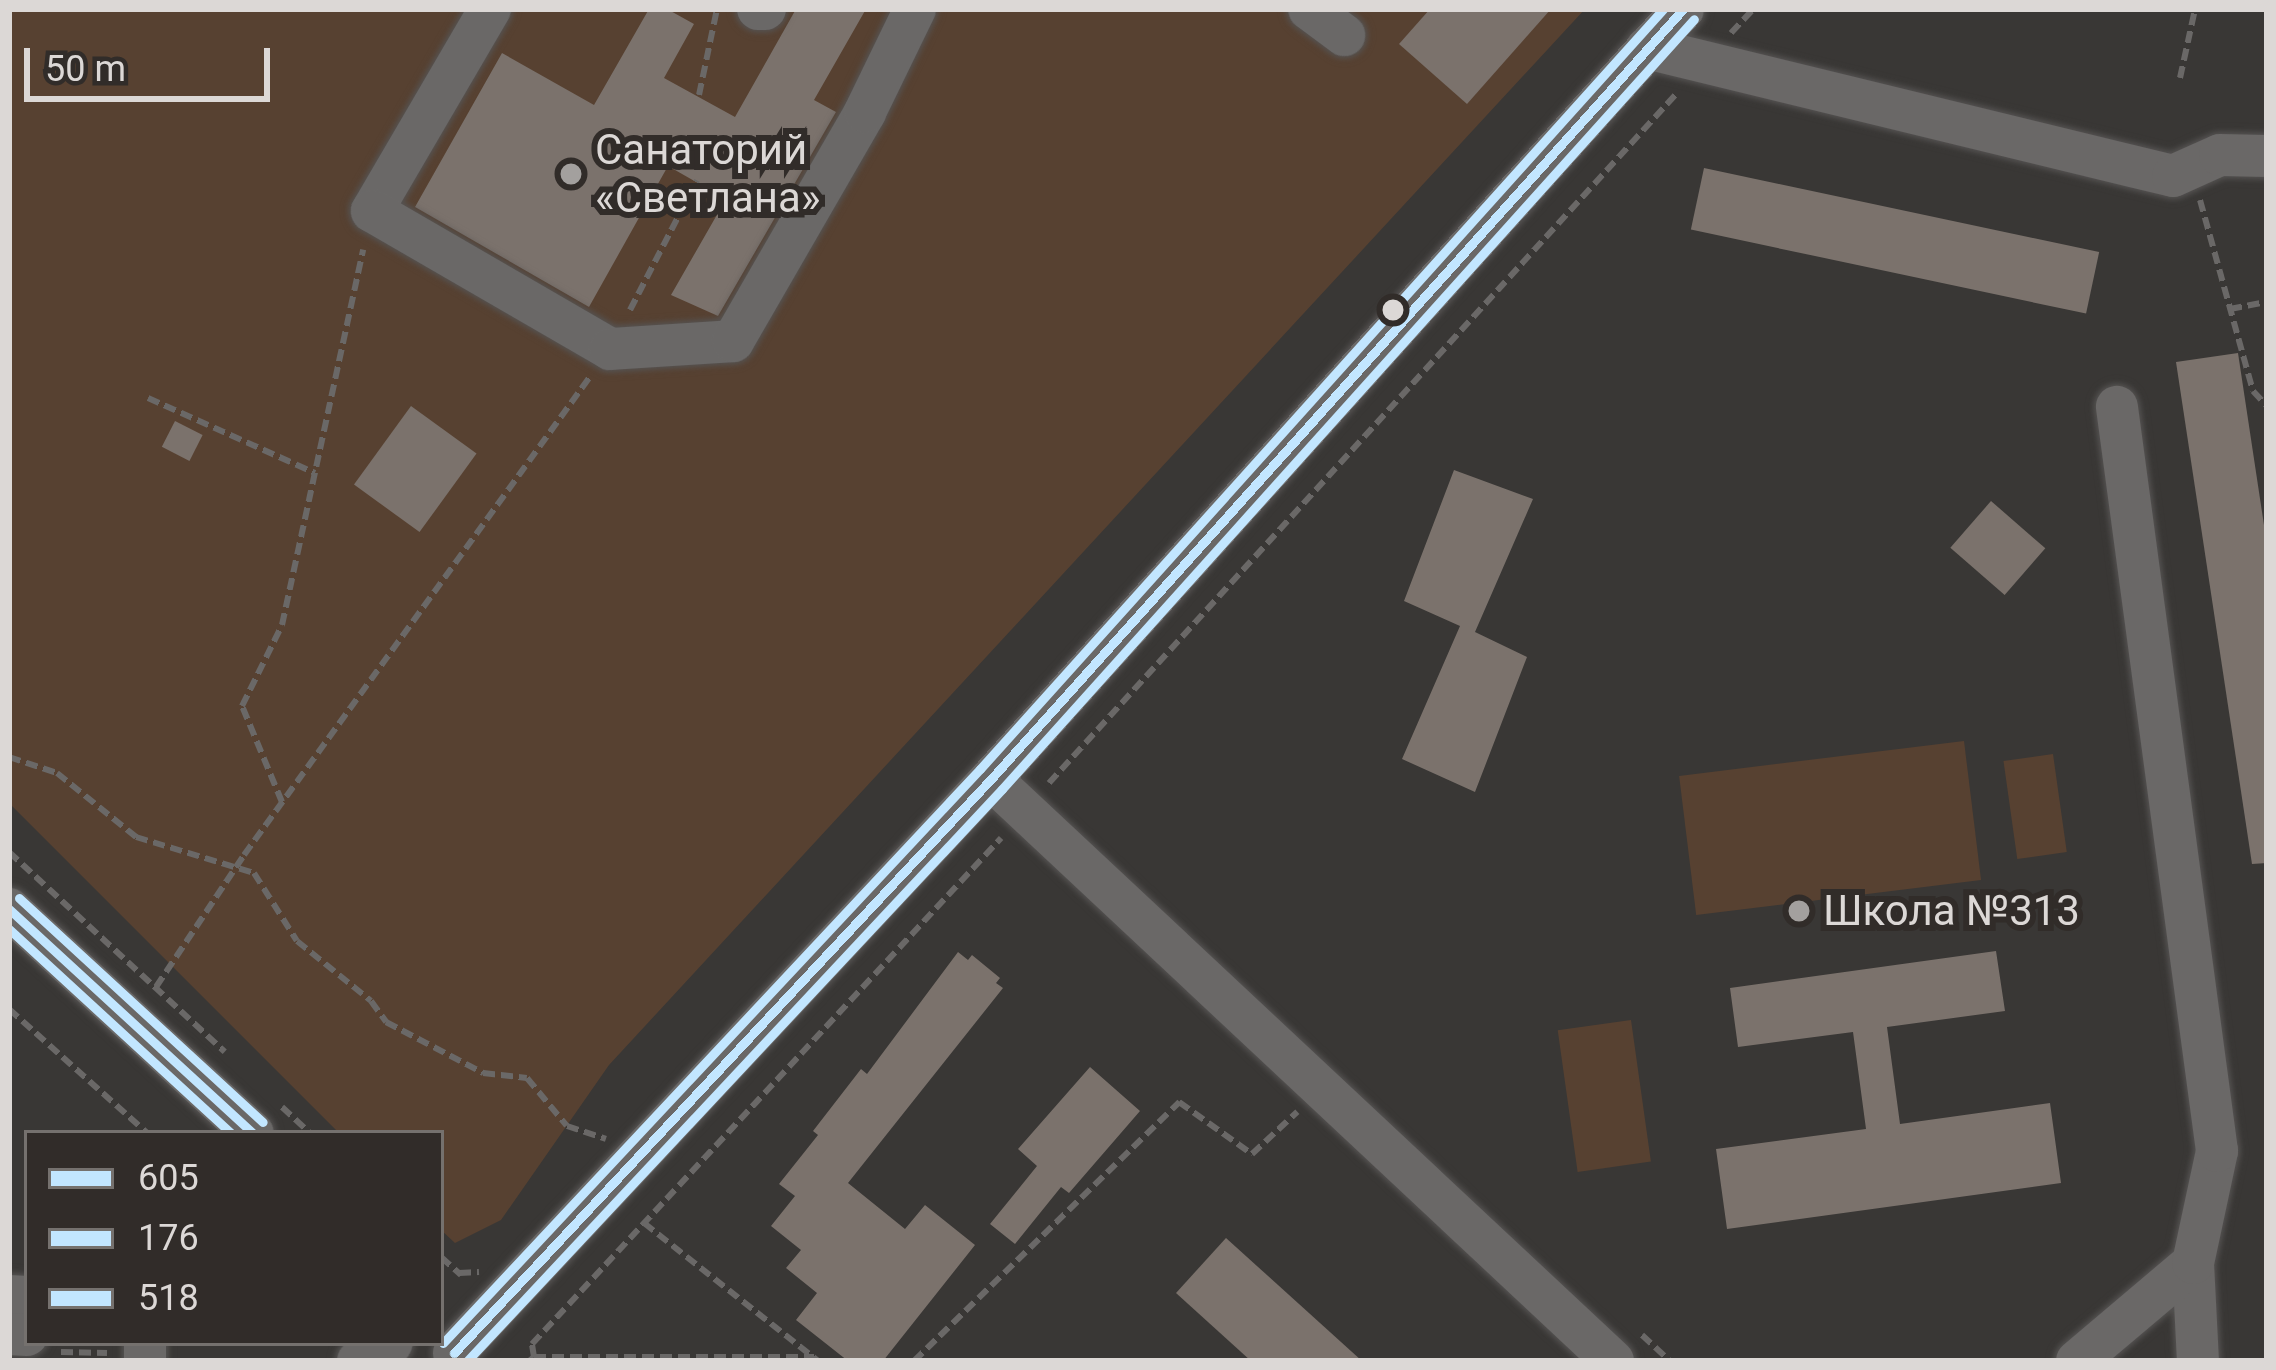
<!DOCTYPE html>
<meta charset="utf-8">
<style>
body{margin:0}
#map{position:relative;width:2276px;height:1370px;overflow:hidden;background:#393735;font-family:Roboto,sans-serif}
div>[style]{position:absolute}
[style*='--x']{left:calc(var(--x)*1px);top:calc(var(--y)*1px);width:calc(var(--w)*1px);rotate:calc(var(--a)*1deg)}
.green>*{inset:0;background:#574131;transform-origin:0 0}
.building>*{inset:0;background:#7b726c;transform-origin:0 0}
.path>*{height:6px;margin-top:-3px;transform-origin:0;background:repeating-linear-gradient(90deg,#6a6867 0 12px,transparent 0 18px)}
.roads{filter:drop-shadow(0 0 3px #555352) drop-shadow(0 0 3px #555352)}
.minor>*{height:42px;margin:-21px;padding:0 21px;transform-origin:21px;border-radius:21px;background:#6a6867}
.bus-1>*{height:9px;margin:-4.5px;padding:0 4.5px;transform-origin:4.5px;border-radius:4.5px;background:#c2e6ff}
.bus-2>*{height:9px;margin:-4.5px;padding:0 4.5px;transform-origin:4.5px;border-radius:4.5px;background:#c2e6ff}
.bus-3>*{height:9px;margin:-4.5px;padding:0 4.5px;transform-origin:4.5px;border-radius:4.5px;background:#c2e6ff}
.dots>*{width:33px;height:33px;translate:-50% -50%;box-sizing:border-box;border:6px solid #312c29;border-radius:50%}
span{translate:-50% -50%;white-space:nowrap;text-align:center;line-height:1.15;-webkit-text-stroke:12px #312c29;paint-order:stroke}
.poi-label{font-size:42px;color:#dcd8d6}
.left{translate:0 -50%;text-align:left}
.frame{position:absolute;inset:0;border:12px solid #dcd8d6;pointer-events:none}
.legend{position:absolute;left:24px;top:1130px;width:420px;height:216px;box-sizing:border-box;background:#312c29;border:3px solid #75716e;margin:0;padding:15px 21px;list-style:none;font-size:36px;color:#dcd8d6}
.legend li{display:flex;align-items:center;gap:24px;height:60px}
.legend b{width:60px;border:3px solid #75716e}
.scale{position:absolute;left:24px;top:48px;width:246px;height:54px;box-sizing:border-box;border:6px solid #dcd8d6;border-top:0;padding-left:15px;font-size:36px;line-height:42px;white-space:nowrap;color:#dcd8d6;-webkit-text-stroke:9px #312c29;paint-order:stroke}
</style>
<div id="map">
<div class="green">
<i style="clip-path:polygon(9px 9px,1585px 9px,609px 1065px,501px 1220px,455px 1243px,441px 1230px,441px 1133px,339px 1133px,9px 803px)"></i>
<i style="left:1964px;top:741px;width:140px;height:287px;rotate:83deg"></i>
<i style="left:2053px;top:754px;width:99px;height:50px;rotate:82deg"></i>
<i style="left:1631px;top:1020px;width:143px;height:74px;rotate:82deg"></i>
</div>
<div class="building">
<i style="clip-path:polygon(649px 9px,667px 9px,694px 24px,664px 78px,735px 117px,796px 9px,866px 9px,814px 100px,836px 112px,718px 316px,671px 295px,726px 199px,668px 166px,589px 307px,415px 207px,502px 53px,594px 105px)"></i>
<i style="clip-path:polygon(1430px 9px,1551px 9px,1467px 104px,1399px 44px)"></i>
<i style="left:1704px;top:168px;width:404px;height:63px;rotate:12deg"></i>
<i style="clip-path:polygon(2238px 353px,2267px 545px,2267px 863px,2252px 864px,2176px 362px)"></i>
<i style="left:411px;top:406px;width:81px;height:97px;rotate:36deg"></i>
<i style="left:175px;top:421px;width:31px;height:29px;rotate:27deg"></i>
<i style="clip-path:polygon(1454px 470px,1533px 499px,1475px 632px,1527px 657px,1475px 792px,1402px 759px,1460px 626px,1404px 601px)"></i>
<i style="left:1991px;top:501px;width:72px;height:62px;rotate:41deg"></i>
<i style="clip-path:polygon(1996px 951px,2005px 1011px,1887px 1027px,1900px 1124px,2050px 1103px,2061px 1183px,1727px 1229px,1716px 1149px,1866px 1129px,1853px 1032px,1738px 1047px,1730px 988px)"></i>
<i style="clip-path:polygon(958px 952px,968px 960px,972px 955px,1000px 978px,996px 983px,1003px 988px,848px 1183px,905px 1229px,925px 1205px,975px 1245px,883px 1361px,848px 1361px,796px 1320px,817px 1293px,786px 1268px,801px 1250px,771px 1226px,795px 1196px,779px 1184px,818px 1135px,813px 1131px,861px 1069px,867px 1074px)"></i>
<i style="clip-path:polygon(1090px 1067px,1140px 1111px,1069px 1193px,1061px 1187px,1015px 1244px,990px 1224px,1037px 1166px,1018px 1149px)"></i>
<i style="clip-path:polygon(1226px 1238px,1362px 1361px,1251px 1361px,1176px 1293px)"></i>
</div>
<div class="path">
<i style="--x:1731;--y:33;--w:33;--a:-47"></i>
<i style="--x:2180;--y:78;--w:71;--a:-77.7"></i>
<i style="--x:699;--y:95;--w:88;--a:-78.2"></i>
<i style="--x:2200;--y:200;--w:198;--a:74.5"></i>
<i style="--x:2253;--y:391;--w:21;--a:47"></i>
<i style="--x:2230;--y:309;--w:38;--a:-11"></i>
<i style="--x:630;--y:310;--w:146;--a:-62.7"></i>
<i style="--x:148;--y:398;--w:183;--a:24.2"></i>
<i style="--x:9;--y:757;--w:51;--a:18.4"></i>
<i style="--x:57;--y:773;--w:102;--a:39"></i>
<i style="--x:136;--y:837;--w:123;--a:17"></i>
<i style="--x:254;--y:873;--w:80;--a:57.7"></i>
<i style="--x:297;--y:941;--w:95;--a:39"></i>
<i style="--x:371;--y:1001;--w:26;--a:54"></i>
<i style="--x:386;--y:1022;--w:110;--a:27.7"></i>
<i style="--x:483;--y:1073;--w:44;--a:6.5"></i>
<i style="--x:527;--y:1078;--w:62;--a:50.2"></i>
<i style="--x:567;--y:1126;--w:41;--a:18.4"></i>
<i style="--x:1049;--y:783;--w:934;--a:-47.69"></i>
<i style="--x:282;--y:802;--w:104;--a:-112.6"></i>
<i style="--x:242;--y:706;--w:90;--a:-63.7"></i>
<i style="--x:282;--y:625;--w:384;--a:-77.8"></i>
<i style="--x:9;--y:852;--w:294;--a:42.8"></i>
<i style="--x:156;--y:987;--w:159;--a:-56.3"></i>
<i style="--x:244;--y:855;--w:589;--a:-54.12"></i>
<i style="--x:9;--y:1009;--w:186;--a:41.9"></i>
<i style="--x:282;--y:1107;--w:38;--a:43"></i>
<i style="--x:644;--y:1223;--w:222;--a:38.4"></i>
<i style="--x:441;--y:1257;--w:27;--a:42"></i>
<i style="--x:459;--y:1273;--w:20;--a:-3"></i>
<i style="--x:1642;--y:1335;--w:38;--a:43"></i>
<i style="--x:61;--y:1352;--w:46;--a:1.2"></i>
<i style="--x:534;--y:1357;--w:280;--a:0"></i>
<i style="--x:529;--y:1361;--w:6;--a:-39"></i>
<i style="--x:534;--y:1357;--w:13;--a:-99"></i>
<i style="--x:532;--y:1344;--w:690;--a:-47.17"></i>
<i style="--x:914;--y:1361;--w:371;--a:-44.3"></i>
<i style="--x:1179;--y:1102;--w:90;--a:35.5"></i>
<i style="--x:1252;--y:1154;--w:62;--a:-43"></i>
</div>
<div class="roads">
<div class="minor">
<i style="--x:490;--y:9;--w:234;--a:120.3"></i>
<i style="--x:372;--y:211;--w:275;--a:30.1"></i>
<i style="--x:610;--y:349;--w:123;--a:-3.7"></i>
<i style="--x:733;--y:341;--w:264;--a:-60"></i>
<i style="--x:865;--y:112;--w:114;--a:-64.1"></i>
<i style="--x:758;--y:9;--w:7;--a:0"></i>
<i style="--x:1309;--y:9;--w:44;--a:36.6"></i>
<i style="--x:1647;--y:48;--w:541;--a:13.68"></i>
<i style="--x:2173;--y:176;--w:51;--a:-24.1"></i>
<i style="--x:2220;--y:155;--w:47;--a:1.2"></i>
<i style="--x:991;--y:779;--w:852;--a:43.1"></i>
<i style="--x:9;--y:909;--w:331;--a:42.6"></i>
<i style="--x:2193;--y:1263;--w:98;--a:87.1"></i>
<i style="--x:9;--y:1296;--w:18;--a:3"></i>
<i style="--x:9;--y:1334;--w:18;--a:3"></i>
<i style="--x:454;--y:1353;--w:786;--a:-46.91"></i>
<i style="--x:991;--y:779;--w:1035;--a:-48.05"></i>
<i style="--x:145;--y:1361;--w:18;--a:-90"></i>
<i style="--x:358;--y:1361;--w:38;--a:-28"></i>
<i style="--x:2077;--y:1361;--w:152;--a:-40.2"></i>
<i style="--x:2193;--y:1263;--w:115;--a:-77.9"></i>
<i style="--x:2217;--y:1151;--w:751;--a:-97.66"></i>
</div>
</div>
<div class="bus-1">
<i style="--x:9;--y:909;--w:331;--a:42.6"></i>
<i style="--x:454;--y:1353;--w:786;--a:-46.91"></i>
<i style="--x:991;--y:779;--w:1035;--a:-48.05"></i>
</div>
<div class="bus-2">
<i style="--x:9;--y:929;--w:301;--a:42.6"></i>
<i style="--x:467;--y:1361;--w:783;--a:-46.91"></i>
<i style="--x:1002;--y:789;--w:1035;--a:-48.05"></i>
</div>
<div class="bus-3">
<i style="--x:19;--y:898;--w:331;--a:42.6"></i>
<i style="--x:443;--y:1343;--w:786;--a:-46.91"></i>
<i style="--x:980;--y:769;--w:1022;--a:-48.05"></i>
</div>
<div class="dots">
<i style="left:571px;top:174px;background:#a3a09e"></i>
<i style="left:1393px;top:310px;background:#dcd8d6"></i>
<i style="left:1799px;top:911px;background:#a3a09e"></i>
</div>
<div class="poi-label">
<span class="left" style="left:595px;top:174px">Санаторий<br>«Светлана»</span>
<span class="left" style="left:1823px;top:911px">Школа №313</span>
</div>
<div class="frame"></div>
<ul class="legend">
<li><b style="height:15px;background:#c2e6ff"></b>605</li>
<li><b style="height:15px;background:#c2e6ff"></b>176</li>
<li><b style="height:15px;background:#c2e6ff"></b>518</li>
</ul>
<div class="scale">50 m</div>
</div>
